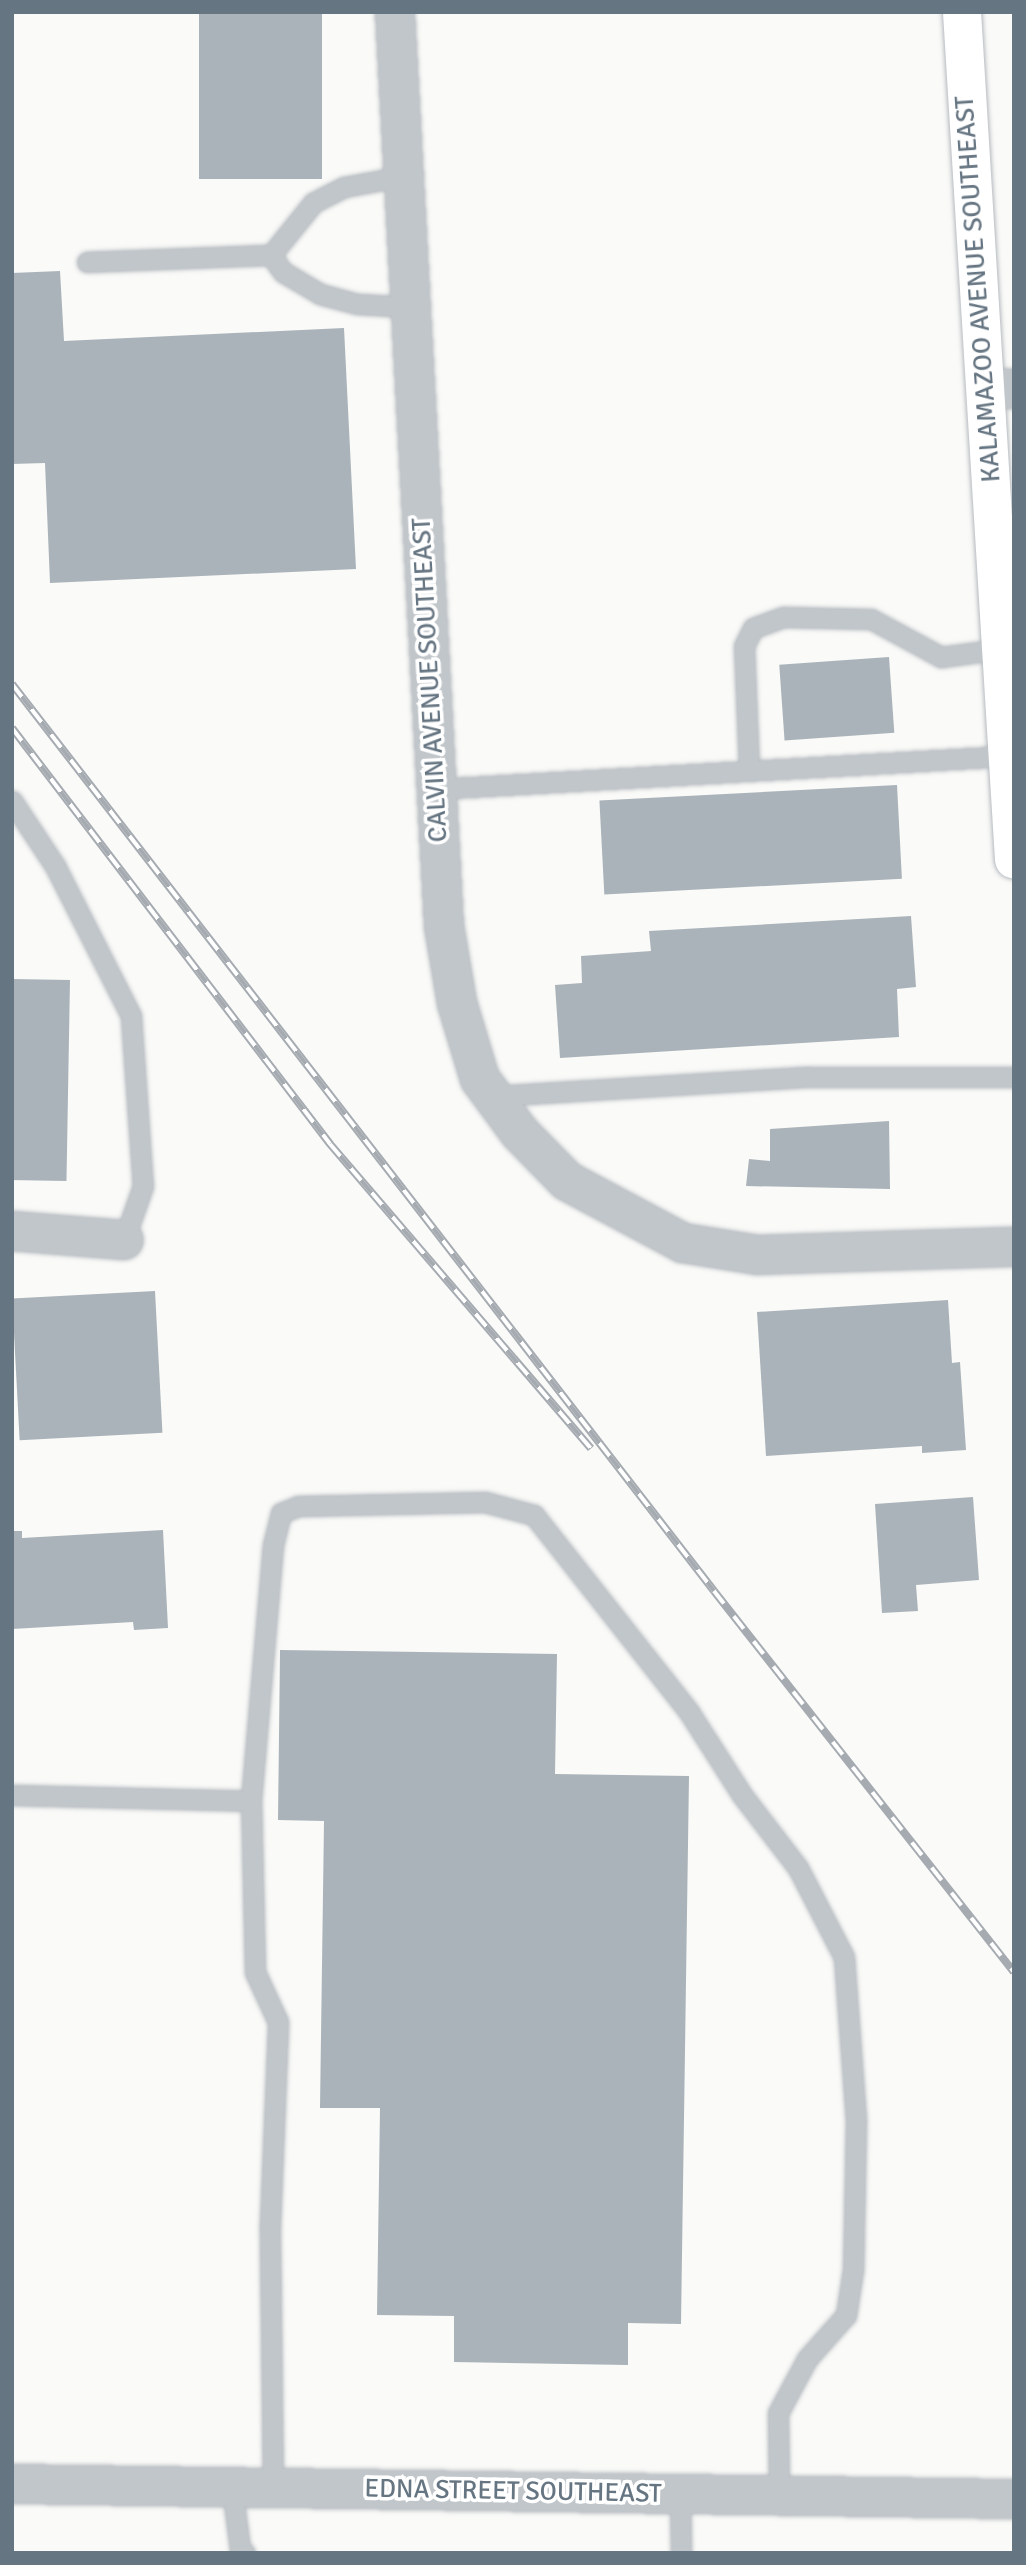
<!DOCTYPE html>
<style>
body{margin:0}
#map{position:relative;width:1026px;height:2565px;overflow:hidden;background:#fafaf8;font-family:Signika,sans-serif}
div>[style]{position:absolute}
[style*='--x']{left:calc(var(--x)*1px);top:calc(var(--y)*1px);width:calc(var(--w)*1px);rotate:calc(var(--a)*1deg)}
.building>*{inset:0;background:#aab3b9;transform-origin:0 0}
.roads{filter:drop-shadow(0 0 2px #b6bbc0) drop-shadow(0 0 2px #b6bbc0)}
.service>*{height:19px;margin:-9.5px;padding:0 9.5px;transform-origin:9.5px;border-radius:9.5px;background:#c1c6ca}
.minor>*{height:38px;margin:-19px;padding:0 19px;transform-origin:19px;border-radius:19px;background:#c1c6ca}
.secondary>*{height:38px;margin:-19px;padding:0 19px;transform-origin:19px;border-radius:19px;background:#fff}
.rail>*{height:8px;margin-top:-4px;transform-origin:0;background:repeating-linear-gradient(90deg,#fff 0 16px,#a5abb1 0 32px);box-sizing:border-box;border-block:2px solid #a5abb1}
span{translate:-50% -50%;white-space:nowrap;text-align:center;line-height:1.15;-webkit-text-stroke:7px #fff;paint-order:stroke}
.street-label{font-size:26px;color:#667582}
.frame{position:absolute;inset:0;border:14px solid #667582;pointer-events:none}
</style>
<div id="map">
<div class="building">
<i style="left:199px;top:12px;width:123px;height:167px"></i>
<i style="clip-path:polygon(60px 271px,64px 341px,344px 328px,356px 569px,50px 583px,45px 463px,12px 464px,12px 273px)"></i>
<i style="left:889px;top:657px;width:76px;height:110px;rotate:86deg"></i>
<i style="left:897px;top:785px;width:94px;height:298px;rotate:87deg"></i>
<i style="clip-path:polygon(911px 916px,916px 987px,897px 989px,899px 1037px,560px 1058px,555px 985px,582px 983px,581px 956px,651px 951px,649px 931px)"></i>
<i style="left:12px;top:979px;width:58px;height:201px;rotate:1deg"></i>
<i style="clip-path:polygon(889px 1121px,890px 1189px,746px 1186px,749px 1159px,770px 1161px,770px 1129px)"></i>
<i style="left:155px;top:1291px;width:142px;height:143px;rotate:87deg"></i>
<i style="clip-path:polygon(948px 1300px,952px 1363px,960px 1362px,966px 1450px,922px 1453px,922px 1446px,766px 1456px,757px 1312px)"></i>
<i style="clip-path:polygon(973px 1497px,979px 1580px,916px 1585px,918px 1611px,882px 1613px,875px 1504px)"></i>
<i style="clip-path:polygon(163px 1530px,168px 1628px,134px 1630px,133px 1622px,12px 1629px,12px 1531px,22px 1531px,22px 1538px)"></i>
<i style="clip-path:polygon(280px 1650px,557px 1654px,555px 1774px,689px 1776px,681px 2324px,628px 2323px,628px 2365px,454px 2362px,454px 2316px,377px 2315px,380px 2108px,320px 2108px,324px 1821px,278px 1820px)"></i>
</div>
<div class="roads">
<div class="service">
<i style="--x:404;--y:176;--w:61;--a:169.6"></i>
<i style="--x:344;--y:187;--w:35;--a:153"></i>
<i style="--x:313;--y:203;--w:67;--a:128.9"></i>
<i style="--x:271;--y:255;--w:21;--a:55"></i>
<i style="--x:283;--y:272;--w:43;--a:30.7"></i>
<i style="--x:320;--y:294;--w:39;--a:15"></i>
<i style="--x:358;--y:304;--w:53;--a:3.2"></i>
<i style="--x:87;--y:262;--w:184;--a:-2.2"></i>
<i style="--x:749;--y:770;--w:124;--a:-92.3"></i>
<i style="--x:744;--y:646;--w:20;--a:-63"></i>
<i style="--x:753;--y:628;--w:33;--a:-20"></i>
<i style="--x:784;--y:617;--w:87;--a:1.3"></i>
<i style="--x:871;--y:619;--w:80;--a:28.5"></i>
<i style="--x:941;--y:657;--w:61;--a:-7.6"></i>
<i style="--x:435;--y:789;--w:574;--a:-3.3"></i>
<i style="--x:12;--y:801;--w:78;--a:56.5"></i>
<i style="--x:55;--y:866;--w:168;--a:63.1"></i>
<i style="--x:131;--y:1016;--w:170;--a:86"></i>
<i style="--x:143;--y:1186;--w:57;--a:109.4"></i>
<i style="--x:493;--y:1096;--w:316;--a:-3.5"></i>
<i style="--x:808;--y:1077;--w:206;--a:0"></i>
<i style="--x:12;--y:1795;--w:239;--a:1.4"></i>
<i style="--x:232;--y:2488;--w:62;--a:82.5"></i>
<i style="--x:240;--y:2549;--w:6;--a:39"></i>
<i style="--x:273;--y:2488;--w:264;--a:-90.7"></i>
<i style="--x:270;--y:2224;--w:202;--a:-87.7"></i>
<i style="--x:278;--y:2022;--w:55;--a:-114.7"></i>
<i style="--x:255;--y:1972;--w:171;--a:-91.3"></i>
<i style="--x:251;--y:1801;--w:257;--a:-85.1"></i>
<i style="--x:273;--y:1545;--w:33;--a:-76"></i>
<i style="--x:281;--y:1513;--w:18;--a:-22"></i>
<i style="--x:298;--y:1506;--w:187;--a:-1.2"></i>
<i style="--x:485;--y:1502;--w:51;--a:14.9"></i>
<i style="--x:534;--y:1515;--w:251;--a:51.8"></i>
<i style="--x:689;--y:1712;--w:98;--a:57.4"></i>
<i style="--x:742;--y:1795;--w:92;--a:52.5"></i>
<i style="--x:798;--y:1868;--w:100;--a:62.7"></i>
<i style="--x:844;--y:1957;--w:163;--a:85.8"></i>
<i style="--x:856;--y:2120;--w:150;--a:91.1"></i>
<i style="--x:853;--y:2270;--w:46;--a:98.8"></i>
<i style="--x:846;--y:2315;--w:59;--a:131.6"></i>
<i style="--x:807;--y:2359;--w:61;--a:118.2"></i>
<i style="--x:778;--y:2413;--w:82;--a:89.3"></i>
<i style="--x:680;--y:2494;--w:59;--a:89"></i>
</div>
<div class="minor">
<i style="--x:395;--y:12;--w:915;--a:86.93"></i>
<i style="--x:444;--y:926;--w:78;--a:80.4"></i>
<i style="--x:457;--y:1003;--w:79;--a:73.2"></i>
<i style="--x:480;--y:1079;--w:67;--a:53.5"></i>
<i style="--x:520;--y:1133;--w:67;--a:45.6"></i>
<i style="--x:567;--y:1181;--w:132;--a:28.1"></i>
<i style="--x:683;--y:1243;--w:76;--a:9.1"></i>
<i style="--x:758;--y:1255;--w:256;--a:-1.8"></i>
<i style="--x:986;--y:388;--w:28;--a:2"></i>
<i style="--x:12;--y:1231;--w:112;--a:4.6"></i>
<i style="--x:12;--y:2484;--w:1002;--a:0.86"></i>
</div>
<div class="secondary">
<i style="--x:962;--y:12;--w:849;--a:86.49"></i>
</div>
</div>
<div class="rail">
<i style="--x:12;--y:684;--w:1147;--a:52.26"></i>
<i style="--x:714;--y:1591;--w:485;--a:51.8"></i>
<i style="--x:12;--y:728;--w:524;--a:52.6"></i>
<i style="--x:330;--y:1144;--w:401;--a:49.4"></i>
</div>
<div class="street-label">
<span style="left:979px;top:289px;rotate:-94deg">KALAMAZOO AVENUE SOUTHEAST</span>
<span style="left:431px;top:680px;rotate:-93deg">CALVIN AVENUE SOUTHEAST</span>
<span style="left:513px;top:2492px;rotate:1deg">EDNA STREET SOUTHEAST</span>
</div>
<div class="frame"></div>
</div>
